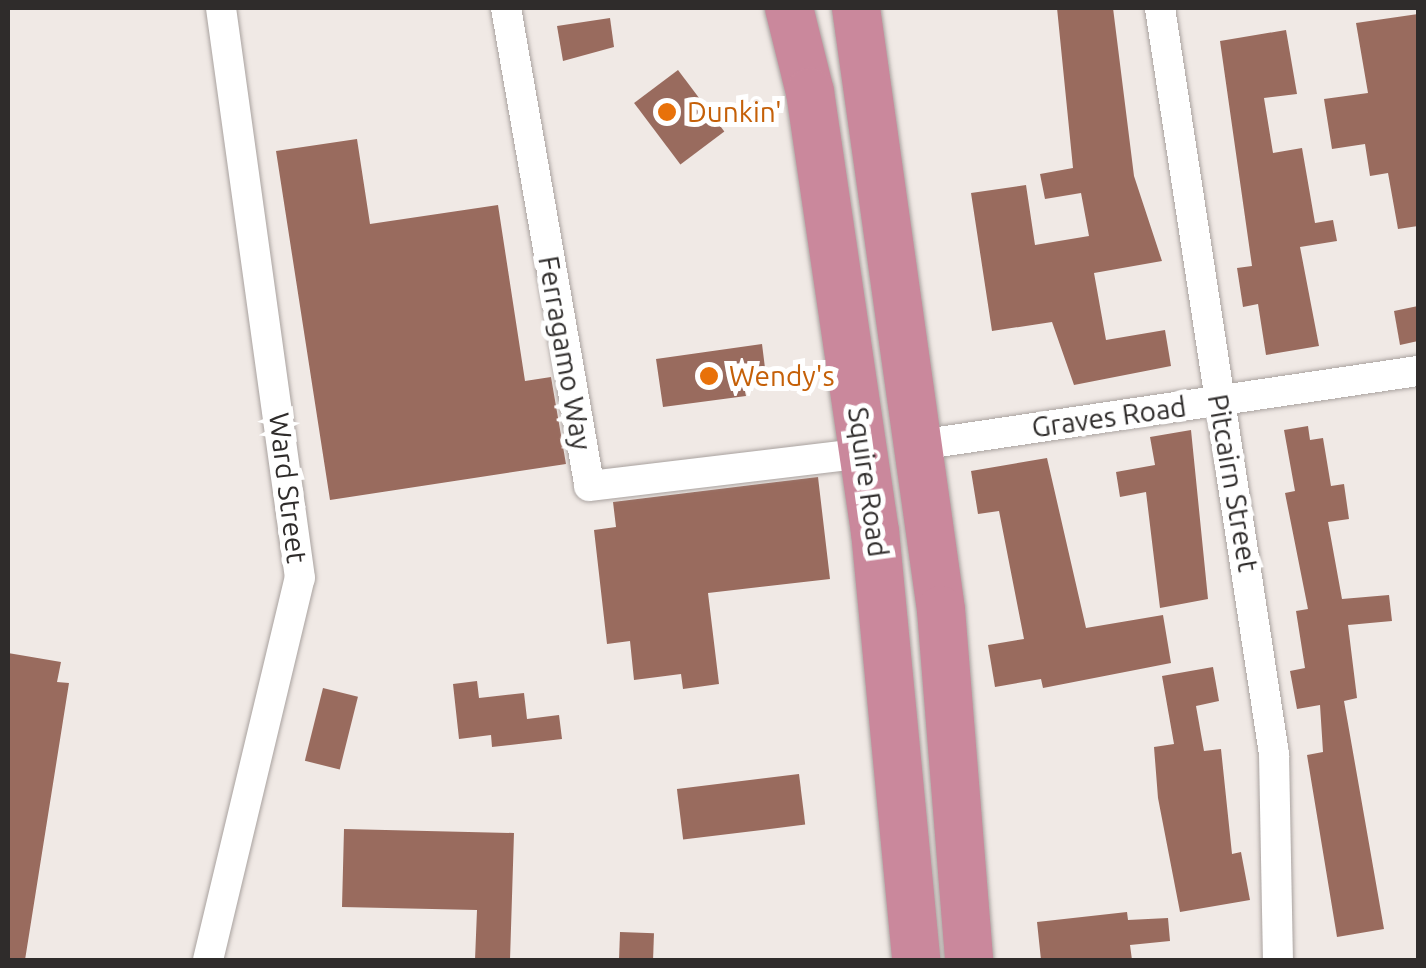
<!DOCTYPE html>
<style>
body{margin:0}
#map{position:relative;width:1426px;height:968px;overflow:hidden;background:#f0e9e5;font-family:Ubuntu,sans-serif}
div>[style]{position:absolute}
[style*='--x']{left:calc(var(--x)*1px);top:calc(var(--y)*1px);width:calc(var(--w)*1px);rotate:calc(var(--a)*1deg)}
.building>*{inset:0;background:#996b5e;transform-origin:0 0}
.roads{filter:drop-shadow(0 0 2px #a9a29f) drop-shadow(0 0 2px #a9a29f)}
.minor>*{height:30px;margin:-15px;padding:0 15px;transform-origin:15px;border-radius:15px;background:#fff}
.trunk>*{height:48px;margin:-24px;padding:0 24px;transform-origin:24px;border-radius:24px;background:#ca889c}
.dots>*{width:28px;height:28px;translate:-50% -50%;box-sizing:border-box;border:5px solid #fff;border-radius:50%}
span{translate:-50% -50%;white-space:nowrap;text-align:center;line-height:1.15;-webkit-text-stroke:10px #fff;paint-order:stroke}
.food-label{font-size:28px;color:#c56008}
.left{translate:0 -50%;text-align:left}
.street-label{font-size:28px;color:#2f2c2b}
.frame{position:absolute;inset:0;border:10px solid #2f2c2b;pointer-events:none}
</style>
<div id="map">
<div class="building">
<i style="clip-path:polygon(1057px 8px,1113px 8px,1134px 176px,1162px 261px,1094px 273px,1106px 340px,1165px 330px,1171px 366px,1074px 385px,1052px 322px,992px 331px,971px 193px,1026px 185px,1035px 245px,1089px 236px,1081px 193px,1045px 199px,1040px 174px,1073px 168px)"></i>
<i style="clip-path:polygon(1418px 14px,1418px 226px,1398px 229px,1388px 173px,1370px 176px,1365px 144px,1332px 149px,1324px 99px,1368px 93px,1356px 23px)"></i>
<i style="clip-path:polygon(610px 18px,614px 47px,563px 61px,557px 26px)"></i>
<i style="clip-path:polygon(1286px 30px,1297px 94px,1264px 98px,1273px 153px,1302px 148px,1315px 223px,1333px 220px,1337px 241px,1300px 247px,1319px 346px,1266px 355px,1258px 304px,1243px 307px,1237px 268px,1252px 266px,1220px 41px)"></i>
<i style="left:678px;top:70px;width:77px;height:55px;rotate:53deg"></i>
<i style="clip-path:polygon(357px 139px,370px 224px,498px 205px,525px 381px,551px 377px,566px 464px,330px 500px,276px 151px)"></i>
<i style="clip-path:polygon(1418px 306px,1418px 341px,1400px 345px,1394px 311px)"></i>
<i style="clip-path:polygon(762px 344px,767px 384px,744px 387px,746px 396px,663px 407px,656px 359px)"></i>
<i style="clip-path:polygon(1308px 426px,1310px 440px,1323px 438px,1331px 486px,1344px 484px,1349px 519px,1328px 522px,1342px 599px,1389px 595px,1392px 621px,1348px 625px,1357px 698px,1344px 701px,1384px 929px,1337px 937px,1307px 755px,1323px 752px,1320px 705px,1297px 709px,1290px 671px,1305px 668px,1296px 611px,1308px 609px,1285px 493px,1295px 491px,1284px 430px)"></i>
<i style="clip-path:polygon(1191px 430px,1208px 599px,1160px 608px,1146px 492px,1120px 497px,1116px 472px,1155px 465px,1150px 437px)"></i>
<i style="clip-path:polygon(1047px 458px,1086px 628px,1163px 615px,1171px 663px,1043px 688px,1041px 679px,995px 687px,988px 645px,1024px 639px,999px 511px,978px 514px,971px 471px)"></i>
<i style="clip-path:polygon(818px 477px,830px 579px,708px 593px,719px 684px,683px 689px,681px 674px,634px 680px,630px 641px,607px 644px,594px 530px,616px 527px,613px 502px)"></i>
<i style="clip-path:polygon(8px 653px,61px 662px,57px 682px,69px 683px,25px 960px,8px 960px)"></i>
<i style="clip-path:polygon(1213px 667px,1219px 701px,1196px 706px,1204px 751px,1221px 749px,1232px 854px,1241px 852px,1250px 900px,1180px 912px,1158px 798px,1154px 747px,1174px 744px,1162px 676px)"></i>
<i style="clip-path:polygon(477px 681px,479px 698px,524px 693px,527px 719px,559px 715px,562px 739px,492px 747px,491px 735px,459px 739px,453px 684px)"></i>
<i style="left:323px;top:688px;width:36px;height:75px;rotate:14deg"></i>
<i style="left:799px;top:774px;width:51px;height:123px;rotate:83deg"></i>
<i style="clip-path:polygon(344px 829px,514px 833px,510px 960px,475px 960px,477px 910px,342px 907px)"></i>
<i style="clip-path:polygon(1127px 912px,1128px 920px,1168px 918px,1170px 941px,1130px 945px,1132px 960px,1041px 960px,1037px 922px)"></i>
<i style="left:620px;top:932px;width:34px;height:28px;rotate:2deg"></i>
</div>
<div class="roads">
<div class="minor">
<i style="--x:506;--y:8;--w:485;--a:80.1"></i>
<i style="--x:589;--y:486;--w:277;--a:-6.8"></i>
<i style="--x:1160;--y:8;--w:755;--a:81.31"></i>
<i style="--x:1274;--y:754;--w:206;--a:88.9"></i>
<i style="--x:919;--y:445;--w:504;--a:-8.44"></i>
<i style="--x:208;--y:960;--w:393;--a:-76.5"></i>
<i style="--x:300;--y:578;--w:575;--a:-97.89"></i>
</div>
<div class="trunk">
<i style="--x:789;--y:8;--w:87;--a:76"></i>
<i style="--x:810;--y:92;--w:444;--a:81.6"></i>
<i style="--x:875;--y:531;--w:431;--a:84.5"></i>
<i style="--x:856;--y:8;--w:608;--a:81.96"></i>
<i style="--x:941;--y:610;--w:351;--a:85.4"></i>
</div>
</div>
<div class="dots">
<i style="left:667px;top:112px;background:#e8710a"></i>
<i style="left:709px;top:376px;background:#e8710a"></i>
</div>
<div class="food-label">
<span class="left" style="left:687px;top:112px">Dunkin'</span>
<span class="left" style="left:729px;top:376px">Wendy's</span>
</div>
<div class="street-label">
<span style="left:565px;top:353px;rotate:80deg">Ferragamo Way</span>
<span style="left:1109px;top:417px;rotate:-8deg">Graves Road</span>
<span style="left:868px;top:482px;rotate:82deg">Squire Road</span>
<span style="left:1233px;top:483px;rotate:80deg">Pitcairn Street</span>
<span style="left:288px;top:488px;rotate:83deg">Ward Street</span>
</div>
<div class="frame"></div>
</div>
